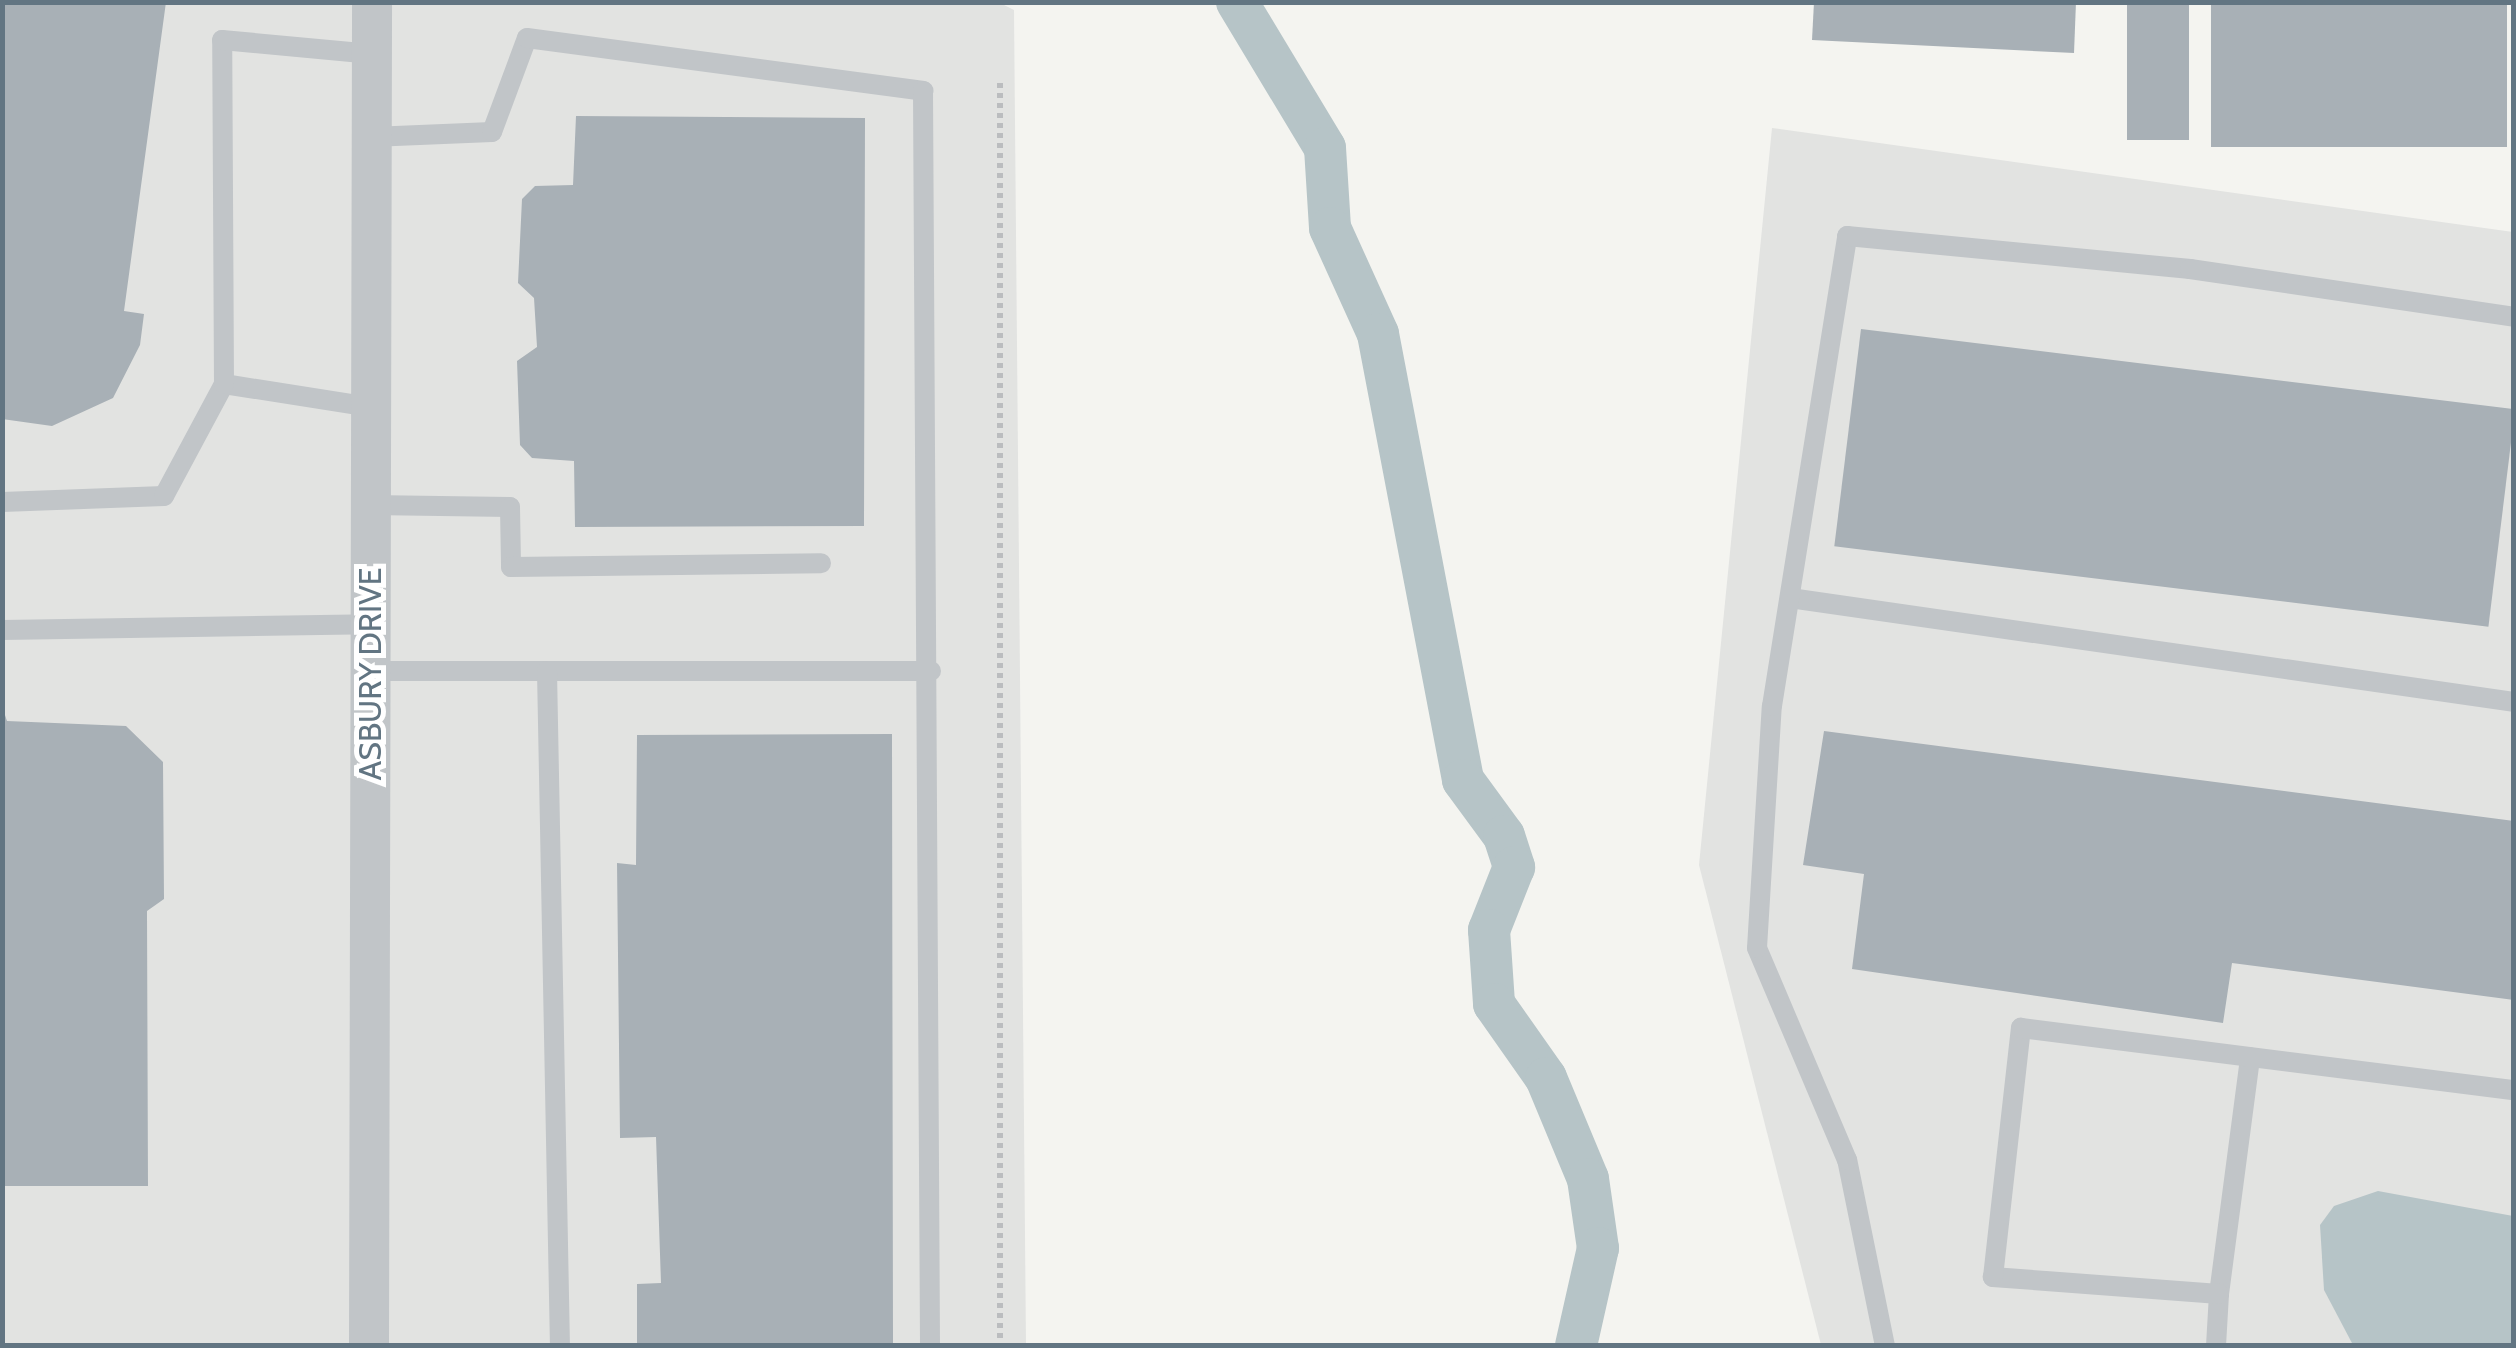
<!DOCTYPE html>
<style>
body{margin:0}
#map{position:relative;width:2516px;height:1348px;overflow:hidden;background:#f4f4f0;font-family:Cabin,sans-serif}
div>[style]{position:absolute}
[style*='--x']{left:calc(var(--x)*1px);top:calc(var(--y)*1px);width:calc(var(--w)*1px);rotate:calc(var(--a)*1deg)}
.built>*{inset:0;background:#e2e3e1}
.water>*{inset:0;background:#b6c4c7}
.canal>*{height:42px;margin:-21px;padding:0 21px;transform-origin:21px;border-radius:21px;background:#b6c4c7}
.building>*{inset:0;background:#a8b0b6;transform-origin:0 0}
.path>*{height:6px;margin-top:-3px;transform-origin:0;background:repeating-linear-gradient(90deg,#bbbdbf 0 5px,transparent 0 10px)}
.service>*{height:20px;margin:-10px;padding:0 10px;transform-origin:10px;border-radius:10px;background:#c1c5c8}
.minor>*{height:40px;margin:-20px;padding:0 20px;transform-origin:20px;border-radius:20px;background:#c1c5c8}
span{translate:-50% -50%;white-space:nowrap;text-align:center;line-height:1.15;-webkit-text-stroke:10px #fff;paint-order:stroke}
.street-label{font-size:32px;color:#627582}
.frame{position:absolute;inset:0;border:5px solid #627582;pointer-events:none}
</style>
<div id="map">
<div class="built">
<i style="clip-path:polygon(998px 2px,1014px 10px,1026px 1345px,3px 1346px,3px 3px)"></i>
<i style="clip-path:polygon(1772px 128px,2513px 232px,2513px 1345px,1821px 1345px,1699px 865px)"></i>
</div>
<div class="water">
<i style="clip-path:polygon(2378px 1191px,2513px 1216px,2513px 1345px,2353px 1345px,2324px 1290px,2320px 1225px,2334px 1206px)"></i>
</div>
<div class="canal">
<i style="--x:1237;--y:2;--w:170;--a:58.9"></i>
<i style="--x:1325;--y:148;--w:80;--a:86.4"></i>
<i style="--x:1330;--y:228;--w:116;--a:65.6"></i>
<i style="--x:1378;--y:334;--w:454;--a:79.2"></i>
<i style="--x:1463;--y:780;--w:69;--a:53.8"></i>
<i style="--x:1504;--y:836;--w:33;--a:72"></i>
<i style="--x:1514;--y:867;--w:68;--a:111.6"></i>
<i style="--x:1489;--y:930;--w:74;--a:86.1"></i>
<i style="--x:1494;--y:1004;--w:90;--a:54.9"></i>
<i style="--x:1546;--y:1078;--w:109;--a:67.4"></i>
<i style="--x:1588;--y:1179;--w:70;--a:81.8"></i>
<i style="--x:1598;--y:1248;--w:100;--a:102.7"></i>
</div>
<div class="building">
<i style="clip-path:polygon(2px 2px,166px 2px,124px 311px,144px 314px,140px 345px,113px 398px,52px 426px,2px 419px)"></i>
<i style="clip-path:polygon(1814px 2px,2076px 2px,2074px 53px,1812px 40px)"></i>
<i style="left:2127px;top:2px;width:62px;height:138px"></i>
<i style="left:2211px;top:2px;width:296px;height:145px"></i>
<i style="clip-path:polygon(576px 116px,865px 118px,864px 526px,575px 527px,574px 461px,532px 458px,520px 445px,517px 361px,537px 347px,534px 298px,518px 283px,522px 199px,535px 186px,573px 185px)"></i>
<i style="left:1861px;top:329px;width:659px;height:219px;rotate:7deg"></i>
<i style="clip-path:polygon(2px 706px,7px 721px,126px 726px,163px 762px,164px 899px,147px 911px,148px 1186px,2px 1186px)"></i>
<i style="clip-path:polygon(1824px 731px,2514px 821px,2514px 1000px,2232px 963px,2223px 1023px,1852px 969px,1864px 874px,1803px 865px)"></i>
<i style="clip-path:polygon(892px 734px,893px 1346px,637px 1346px,637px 1284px,661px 1283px,656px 1137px,620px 1138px,617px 863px,636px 865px,637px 735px)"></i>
</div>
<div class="path">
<i style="--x:1000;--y:83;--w:1263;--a:90"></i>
</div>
<div class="service">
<i style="--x:371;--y:137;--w:121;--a:-2.4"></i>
<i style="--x:492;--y:132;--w:100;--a:-69.6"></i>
<i style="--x:527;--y:38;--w:400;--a:7.6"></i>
<i style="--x:923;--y:91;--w:1255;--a:89.68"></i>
<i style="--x:224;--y:384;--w:149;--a:8.9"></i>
<i style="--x:2;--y:502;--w:162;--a:-2.1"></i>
<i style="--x:164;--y:496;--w:127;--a:-61.8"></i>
<i style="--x:224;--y:384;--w:344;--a:-90.3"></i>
<i style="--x:222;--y:40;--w:151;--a:5.3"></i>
<i style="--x:370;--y:505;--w:140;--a:0.8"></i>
<i style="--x:510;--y:507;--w:60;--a:89"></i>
<i style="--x:511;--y:567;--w:310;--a:-0.7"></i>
<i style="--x:1790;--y:598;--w:731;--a:8.17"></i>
<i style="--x:2;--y:630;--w:368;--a:-0.9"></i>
<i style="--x:370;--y:671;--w:561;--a:0"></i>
<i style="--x:547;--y:671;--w:675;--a:88.9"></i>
<i style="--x:2219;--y:1294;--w:239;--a:-82.5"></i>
<i style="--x:1885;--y:1346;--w:190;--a:-101.5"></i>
<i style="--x:1847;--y:1160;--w:230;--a:-113"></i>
<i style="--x:1757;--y:948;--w:242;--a:-86.5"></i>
<i style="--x:1772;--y:706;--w:476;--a:-80.9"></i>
<i style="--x:1847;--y:236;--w:345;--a:5.5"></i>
<i style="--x:2190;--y:269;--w:328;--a:8.4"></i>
<i style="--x:2216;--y:1346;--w:52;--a:-86.7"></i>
<i style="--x:2219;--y:1294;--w:227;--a:-175.7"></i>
<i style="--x:1993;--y:1277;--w:251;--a:-83.6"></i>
<i style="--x:2021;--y:1028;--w:497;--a:7.2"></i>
</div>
<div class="minor">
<i style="--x:369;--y:1346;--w:1344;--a:-89.87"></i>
</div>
<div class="street-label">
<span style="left:370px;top:674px;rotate:-90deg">ASBURY DRIVE</span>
</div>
<div class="frame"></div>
</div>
